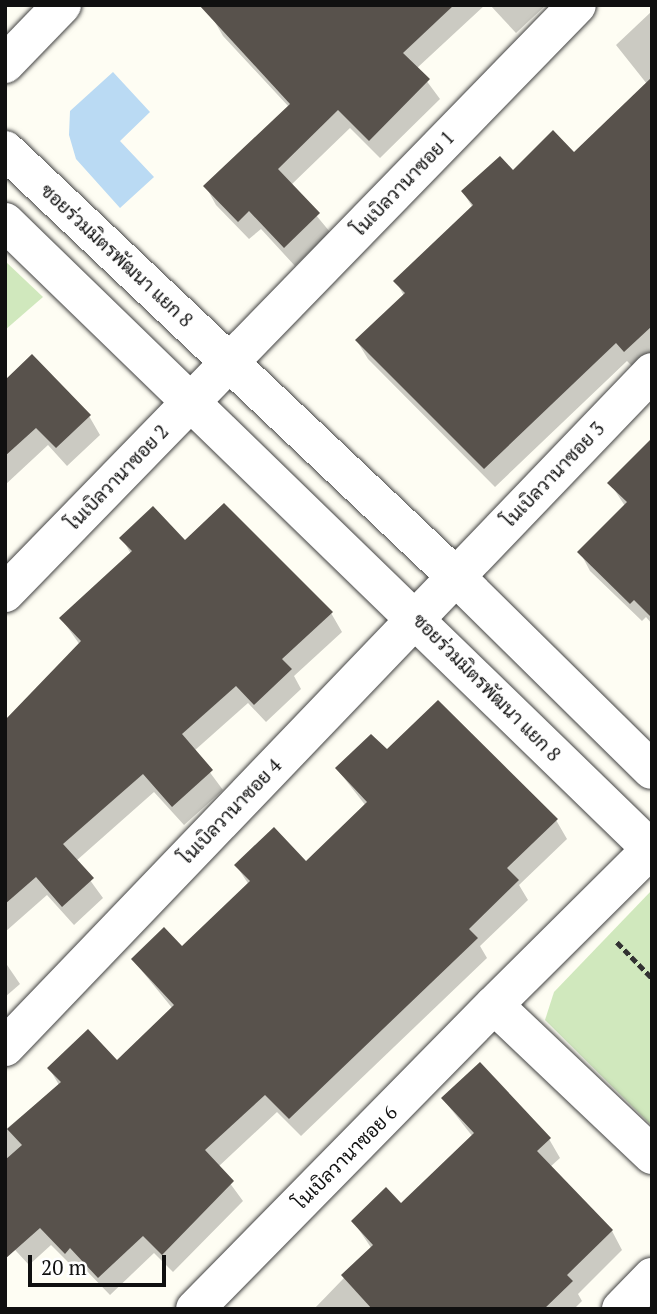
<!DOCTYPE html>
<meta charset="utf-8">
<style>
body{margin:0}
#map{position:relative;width:657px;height:1314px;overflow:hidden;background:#fefdf3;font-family:"PT Serif",Sarabun,serif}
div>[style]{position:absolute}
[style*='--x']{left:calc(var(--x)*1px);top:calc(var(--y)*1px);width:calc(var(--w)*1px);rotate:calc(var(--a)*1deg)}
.green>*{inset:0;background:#d0e8bd}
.water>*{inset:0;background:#badaf3}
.shadow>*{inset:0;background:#0003}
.building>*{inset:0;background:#58524c}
.path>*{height:4.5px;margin-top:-2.25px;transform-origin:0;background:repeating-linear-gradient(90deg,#323232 0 7px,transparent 0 10.5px)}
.roads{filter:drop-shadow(0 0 2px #434343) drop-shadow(0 0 2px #434343)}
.street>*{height:38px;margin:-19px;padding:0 19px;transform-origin:19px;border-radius:19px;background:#fff}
span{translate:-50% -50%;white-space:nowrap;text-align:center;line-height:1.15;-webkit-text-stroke:7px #fff;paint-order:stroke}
.street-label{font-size:19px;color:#101010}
.frame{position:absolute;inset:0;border:7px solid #101010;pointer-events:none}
.scale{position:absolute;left:28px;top:1255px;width:138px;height:32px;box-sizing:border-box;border:4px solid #101010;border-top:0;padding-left:9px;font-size:21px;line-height:24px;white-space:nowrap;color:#101010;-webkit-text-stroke:5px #fff;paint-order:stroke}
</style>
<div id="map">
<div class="green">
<i style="clip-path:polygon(5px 261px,43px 297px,5px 330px)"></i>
<i style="clip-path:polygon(652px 890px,652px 1126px,545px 1020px,554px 992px)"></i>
</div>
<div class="water">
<i style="clip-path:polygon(113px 72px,150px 112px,120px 141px,154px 177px,120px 208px,76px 159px,69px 135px,70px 111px)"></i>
</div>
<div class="shadow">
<i style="clip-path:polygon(225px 5px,485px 5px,417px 68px,440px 99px,380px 158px,350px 128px,291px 185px,330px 232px,295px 266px,261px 229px,249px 239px,216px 205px,206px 187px,289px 107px,223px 36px,212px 17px)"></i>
<i style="clip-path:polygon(490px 5px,546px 5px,516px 33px)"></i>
<i style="clip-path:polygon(652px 11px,652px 355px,636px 370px,627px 361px,495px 487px,368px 359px,357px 341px,404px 296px,396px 281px,473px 208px,463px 192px,574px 155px,647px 84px,616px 45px)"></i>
<i style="clip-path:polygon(5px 382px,89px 416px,100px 435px,67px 466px,48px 445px,5px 485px)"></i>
<i style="clip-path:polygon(652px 439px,652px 624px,646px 617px,642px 621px,590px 571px,580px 552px,625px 506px,610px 483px)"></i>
<i style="clip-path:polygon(122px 538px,185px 542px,331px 613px,342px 632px,294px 676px,301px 689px,266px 722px,248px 703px,194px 751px,223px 790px,184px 825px,154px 792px,76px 861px,103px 898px,74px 925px,47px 895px,5px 932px,5px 722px,80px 645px,61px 618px,131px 554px)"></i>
<i style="clip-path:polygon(387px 752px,556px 820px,567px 839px,519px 885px,528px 900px,480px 946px,487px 958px,301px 1136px,277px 1112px,218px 1167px,243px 1201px,173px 1272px,154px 1253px,110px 1295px,82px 1266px,77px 1271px,51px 1245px,29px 1265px,5px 1239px,5px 1130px,59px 1085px,49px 1068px,117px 1062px,173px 1009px,133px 960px,182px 949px,249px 885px,236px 865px,306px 864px,366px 806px,337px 769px)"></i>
<i style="clip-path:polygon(5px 962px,20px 984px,5px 997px)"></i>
<i style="clip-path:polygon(443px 1099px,549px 1139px,560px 1158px,550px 1167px,612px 1231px,622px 1250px,578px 1294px,582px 1301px,574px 1309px,314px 1309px,372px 1249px,353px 1221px,401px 1206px,473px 1137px)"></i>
</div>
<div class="building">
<i style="clip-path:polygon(199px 5px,454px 5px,403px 53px,430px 79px,369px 141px,338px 110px,278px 169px,320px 213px,284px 248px,249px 211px,238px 222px,203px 186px,290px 104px)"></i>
<i style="clip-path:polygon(652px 77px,652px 326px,624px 352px,616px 343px,484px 469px,355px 340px,405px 293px,393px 281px,473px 205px,461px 191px,500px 156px,513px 170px,553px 130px,574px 152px)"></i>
<i style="clip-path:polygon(32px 354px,91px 415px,56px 448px,36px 428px,5px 456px,5px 380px)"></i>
<i style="clip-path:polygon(652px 438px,652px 618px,634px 600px,630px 604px,577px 552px,627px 502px,607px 483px)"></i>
<i style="clip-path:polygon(224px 503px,333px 612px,282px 659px,292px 669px,254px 705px,236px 686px,182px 734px,213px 770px,172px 807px,143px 774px,63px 844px,94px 878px,62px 907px,36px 877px,5px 904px,5px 720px,81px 641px,59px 618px,132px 551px,119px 538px,153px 506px,185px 540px)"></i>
<i style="clip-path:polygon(438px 700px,558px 819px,507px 868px,519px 880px,469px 929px,478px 938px,289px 1119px,265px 1095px,205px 1150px,234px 1181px,162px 1255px,143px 1236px,98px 1278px,70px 1248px,65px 1254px,40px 1228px,5px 1259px,5px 1160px,22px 1145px,7px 1129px,61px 1082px,47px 1068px,88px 1029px,117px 1060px,174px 1005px,131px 959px,164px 927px,182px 946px,250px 881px,234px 865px,274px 827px,306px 861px,367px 802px,335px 768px,371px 734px,387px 749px)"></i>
<i style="clip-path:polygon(480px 1062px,551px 1138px,537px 1151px,613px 1230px,567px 1275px,573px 1281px,544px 1309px,372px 1309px,341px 1275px,373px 1245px,351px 1221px,386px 1187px,401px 1203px,474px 1133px,441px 1098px)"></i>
</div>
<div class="path">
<i style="--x:617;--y:942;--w:50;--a:45.8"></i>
</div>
<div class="roads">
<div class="street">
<i style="--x:5;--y:64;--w:82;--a:-46"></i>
<i style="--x:5;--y:150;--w:620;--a:43.43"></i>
<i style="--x:455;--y:576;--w:276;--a:44.6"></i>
<i style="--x:5;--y:222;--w:900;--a:44.14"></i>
<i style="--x:651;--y:849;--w:221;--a:135.2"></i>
<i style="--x:494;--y:1005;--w:218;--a:43.5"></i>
<i style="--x:5;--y:593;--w:820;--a:-45.79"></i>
<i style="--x:5;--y:1047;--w:935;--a:-46.21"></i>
<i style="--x:195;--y:1309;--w:426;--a:-45.5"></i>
<i style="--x:621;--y:1309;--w:45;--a:-45.9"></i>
</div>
</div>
<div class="street-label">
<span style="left:403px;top:183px;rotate:-46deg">โนเบิลวานาซอย 1</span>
<span style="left:117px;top:255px;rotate:43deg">ซอยร่วมมิตรพัฒนา แยก 8</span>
<span style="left:553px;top:474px;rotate:-46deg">โนเบิลวานาซอย 3</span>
<span style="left:117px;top:477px;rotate:-46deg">โนเบิลวานาซอย 2</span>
<span style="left:487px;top:687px;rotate:45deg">ซอยร่วมมิตรพัฒนา แยก 8</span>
<span style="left:230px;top:811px;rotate:-46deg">โนเบิลวานาซอย 4</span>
<span style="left:345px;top:1157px;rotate:-45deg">โนเบิลวานาซอย 6</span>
</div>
<div class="frame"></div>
<div class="scale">20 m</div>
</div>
